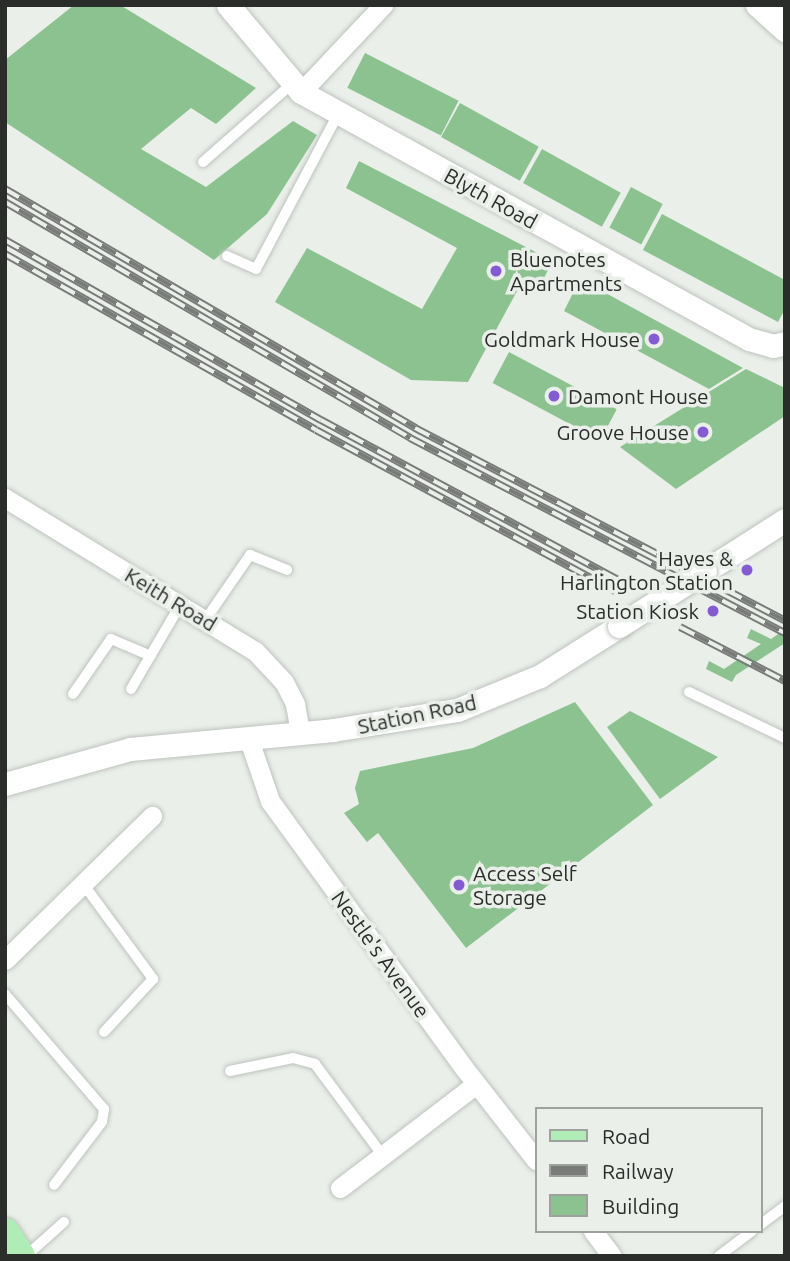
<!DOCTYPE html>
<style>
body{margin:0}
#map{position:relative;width:790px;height:1261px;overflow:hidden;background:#eaefea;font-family:Ubuntu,sans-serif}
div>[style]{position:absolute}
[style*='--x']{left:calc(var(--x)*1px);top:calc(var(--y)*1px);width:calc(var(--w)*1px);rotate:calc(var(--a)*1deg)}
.building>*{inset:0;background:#8cc290;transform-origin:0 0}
.roads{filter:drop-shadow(0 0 2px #bec3be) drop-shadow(0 0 2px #bec3be)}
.service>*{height:10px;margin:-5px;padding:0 5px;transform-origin:5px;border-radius:5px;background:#fff}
.minor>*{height:19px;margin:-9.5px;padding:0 9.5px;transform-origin:9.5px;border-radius:9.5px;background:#fff}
.tertiary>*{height:23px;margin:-11.5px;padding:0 11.5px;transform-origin:11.5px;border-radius:11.5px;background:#fff}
.primary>*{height:30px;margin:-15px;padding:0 15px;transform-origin:15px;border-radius:15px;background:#b0ecb6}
.rail>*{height:8px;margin-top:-4px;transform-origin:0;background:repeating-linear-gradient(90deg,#eaefea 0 16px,#787b78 0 32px);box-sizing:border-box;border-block:2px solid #787b78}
.bridges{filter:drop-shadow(0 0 2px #bec3be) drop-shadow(0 0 2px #bec3be)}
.tertiary-bridge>*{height:23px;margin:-11.5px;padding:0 11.5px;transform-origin:11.5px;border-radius:11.5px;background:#fff}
.dots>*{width:19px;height:19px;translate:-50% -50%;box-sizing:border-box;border:4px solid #eaefea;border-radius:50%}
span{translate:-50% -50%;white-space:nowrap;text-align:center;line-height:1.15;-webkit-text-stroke:7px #eaefea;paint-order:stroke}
.street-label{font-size:21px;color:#2b2d2b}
.poi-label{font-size:21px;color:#2b2d2b}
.left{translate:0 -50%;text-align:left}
.right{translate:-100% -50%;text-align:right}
.frame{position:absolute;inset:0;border:7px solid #2b2d2b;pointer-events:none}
.legend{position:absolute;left:535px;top:1107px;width:228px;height:126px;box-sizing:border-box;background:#eaefea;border:2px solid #9ea19e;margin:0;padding:9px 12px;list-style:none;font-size:21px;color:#2b2d2b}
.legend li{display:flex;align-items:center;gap:14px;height:35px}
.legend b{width:35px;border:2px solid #9ea19e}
</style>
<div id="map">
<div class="building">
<i style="clip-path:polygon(74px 5px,120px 5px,256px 88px,216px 124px,191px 108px,141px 149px,206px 187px,293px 121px,317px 135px,267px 214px,214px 260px,5px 122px,5px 60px)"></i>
<i style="left:365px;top:53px;width:105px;height:39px;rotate:27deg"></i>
<i style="left:460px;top:103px;width:90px;height:39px;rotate:29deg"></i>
<i style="left:542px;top:149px;width:90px;height:39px;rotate:29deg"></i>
<i style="clip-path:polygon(359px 161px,553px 261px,538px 289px,523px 280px,468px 382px,411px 380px,275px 302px,307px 248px,422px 309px,457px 248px,346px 188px)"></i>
<i style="left:631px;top:187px;width:36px;height:46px;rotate:28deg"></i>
<i style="clip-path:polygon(662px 214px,785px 280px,785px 309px,778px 322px,643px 250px)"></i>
<i style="clip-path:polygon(580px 279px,743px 368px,709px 389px,564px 311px)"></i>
<i style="left:509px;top:352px;width:122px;height:35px;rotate:28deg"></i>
<i style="clip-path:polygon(746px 369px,785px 388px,785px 416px,676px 489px,620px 447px)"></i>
<i style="clip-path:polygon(751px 629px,771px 639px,785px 629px,785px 643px,736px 675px,732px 682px,706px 669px,709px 661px,724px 669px,761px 644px,747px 638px)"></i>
<i style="clip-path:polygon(575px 702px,653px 805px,466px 948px,378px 833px,367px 842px,344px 813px,359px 804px,355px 788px,360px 771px,473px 748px)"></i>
<i style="clip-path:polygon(630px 711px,718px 757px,660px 799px,607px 727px)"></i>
</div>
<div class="roads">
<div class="service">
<i style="--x:773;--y:18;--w:17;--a:-50"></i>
<i style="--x:203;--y:162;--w:120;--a:-41.3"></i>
<i style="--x:227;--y:256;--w:32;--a:24"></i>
<i style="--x:256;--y:269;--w:175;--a:-62.1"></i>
<i style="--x:206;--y:619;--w:78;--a:-55.5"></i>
<i style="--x:250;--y:555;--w:40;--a:22"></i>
<i style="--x:131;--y:689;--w:97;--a:-59.7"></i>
<i style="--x:689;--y:692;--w:106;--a:25.6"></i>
<i style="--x:73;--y:694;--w:67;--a:-55.4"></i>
<i style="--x:111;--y:639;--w:43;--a:23"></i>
<i style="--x:84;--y:885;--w:117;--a:53.7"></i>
<i style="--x:153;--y:979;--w:72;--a:132.8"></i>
<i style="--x:5;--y:994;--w:152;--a:49.3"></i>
<i style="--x:104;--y:1109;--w:13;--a:99"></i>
<i style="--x:102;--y:1122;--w:79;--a:127.3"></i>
<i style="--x:230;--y:1071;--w:64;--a:-11.7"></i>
<i style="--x:293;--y:1058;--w:23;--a:15"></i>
<i style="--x:315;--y:1064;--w:114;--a:53.5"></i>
<i style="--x:760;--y:1225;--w:31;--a:-37"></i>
<i style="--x:26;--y:1256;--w:51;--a:-41.8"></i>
<i style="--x:719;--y:1256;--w:41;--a:-37.1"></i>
</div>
<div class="minor">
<i style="--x:301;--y:92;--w:120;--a:-46.7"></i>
<i style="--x:5;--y:498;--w:293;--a:31.5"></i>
<i style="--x:255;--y:651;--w:42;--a:46.9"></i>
<i style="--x:284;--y:682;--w:25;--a:63"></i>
<i style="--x:295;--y:704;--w:28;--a:80"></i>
<i style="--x:248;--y:737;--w:68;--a:71"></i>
<i style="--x:270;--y:801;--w:330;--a:54"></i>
<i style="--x:464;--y:1068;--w:117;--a:52"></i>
<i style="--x:5;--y:960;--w:206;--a:-44.4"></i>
<i style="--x:340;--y:1188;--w:171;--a:-37.4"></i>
<i style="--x:593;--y:1231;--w:31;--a:53"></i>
</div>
<div class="tertiary">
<i style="--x:228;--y:5;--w:114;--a:50"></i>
<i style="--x:301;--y:92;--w:512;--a:28.87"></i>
<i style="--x:749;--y:339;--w:25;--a:16"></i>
<i style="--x:773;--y:346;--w:12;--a:-14"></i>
<i style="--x:757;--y:5;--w:38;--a:42"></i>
<i style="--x:705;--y:571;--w:95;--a:-32.5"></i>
<i style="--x:5;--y:784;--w:130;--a:-15.6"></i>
<i style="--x:130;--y:749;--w:204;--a:-5.3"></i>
<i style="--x:333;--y:730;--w:126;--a:-9.2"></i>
<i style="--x:457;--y:710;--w:90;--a:-22.3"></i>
<i style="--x:540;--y:676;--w:93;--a:-32.3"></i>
</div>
<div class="primary">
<i style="--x:5;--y:1233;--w:27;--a:57"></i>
</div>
</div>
<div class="rail">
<i style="--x:5;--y:189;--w:475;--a:30.2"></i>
<i style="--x:415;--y:428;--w:417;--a:27.5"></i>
<i style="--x:5;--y:202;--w:469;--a:30.2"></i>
<i style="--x:410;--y:438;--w:423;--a:27.5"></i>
<i style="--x:5;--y:240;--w:364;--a:29.7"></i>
<i style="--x:321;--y:420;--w:346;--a:28.3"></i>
<i style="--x:5;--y:254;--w:357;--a:29.5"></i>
<i style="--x:316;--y:430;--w:340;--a:28.3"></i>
<i style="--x:680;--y:627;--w:118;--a:27.2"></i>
</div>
<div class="bridges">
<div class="tertiary-bridge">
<i style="--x:619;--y:626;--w:102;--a:-32.6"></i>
</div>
</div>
<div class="dots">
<i style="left:496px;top:271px;background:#855bd5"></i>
<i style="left:654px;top:339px;background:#855bd5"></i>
<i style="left:554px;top:396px;background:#855bd5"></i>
<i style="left:703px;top:432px;background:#855bd5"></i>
<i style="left:747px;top:570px;background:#855bd5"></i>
<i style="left:713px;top:611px;background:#855bd5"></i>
<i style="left:459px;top:885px;background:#855bd5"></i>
</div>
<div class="street-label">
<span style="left:491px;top:198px;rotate:29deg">Blyth Road</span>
<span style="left:171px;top:599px;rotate:31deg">Keith Road</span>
<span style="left:417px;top:714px;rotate:-12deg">Station Road</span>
<span style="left:381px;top:954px;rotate:54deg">Nestle's Avenue</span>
</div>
<div class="poi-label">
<span class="left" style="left:510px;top:271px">Bluenotes<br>Apartments</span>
<span class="right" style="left:640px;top:339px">Goldmark House</span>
<span class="left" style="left:568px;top:396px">Damont House</span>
<span class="right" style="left:689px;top:432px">Groove House</span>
<span class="right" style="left:733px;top:570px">Hayes &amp;<br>Harlington Station</span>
<span class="right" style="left:699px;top:611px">Station Kiosk</span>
<span class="left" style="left:473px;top:885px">Access Self<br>Storage</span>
</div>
<div class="frame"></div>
<ul class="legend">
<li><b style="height:9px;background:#b0ecb6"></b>Road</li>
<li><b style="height:9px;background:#787b78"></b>Railway</li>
<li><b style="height:19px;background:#8cc290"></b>Building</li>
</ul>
</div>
